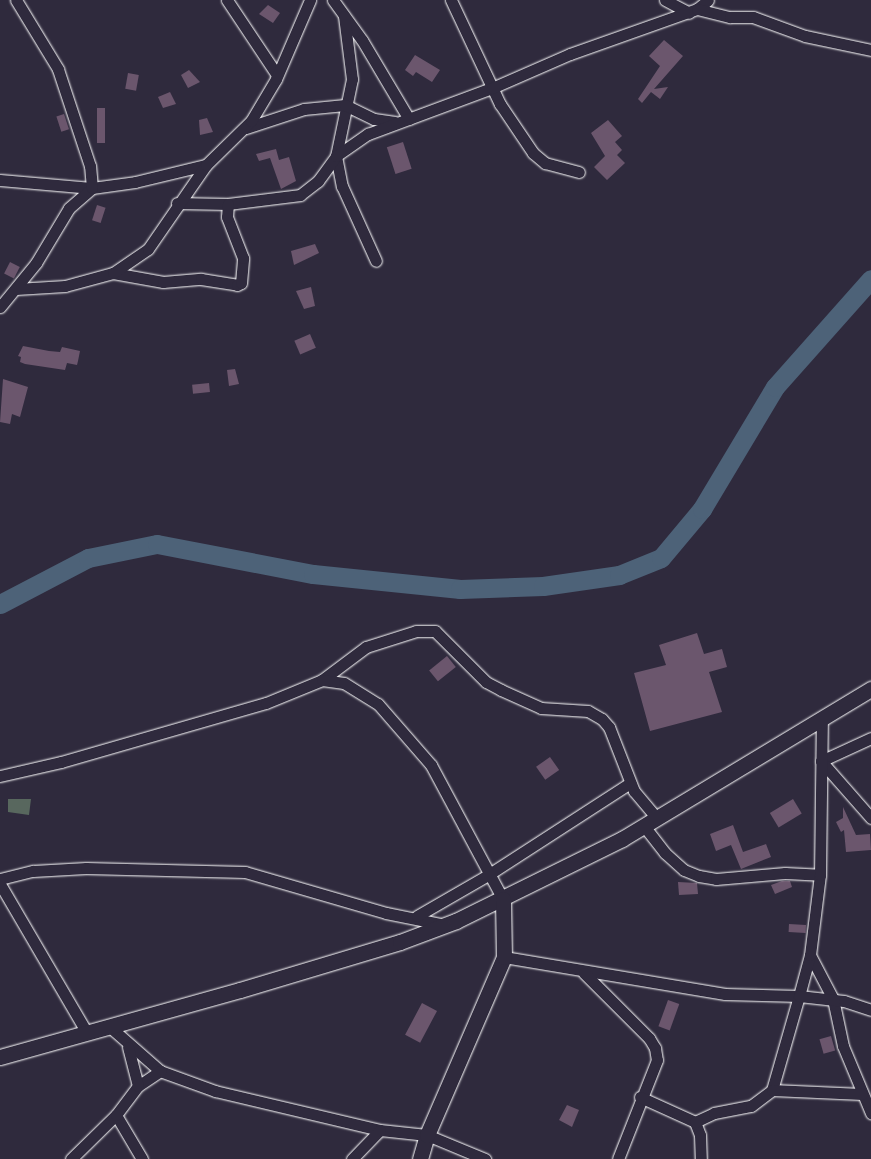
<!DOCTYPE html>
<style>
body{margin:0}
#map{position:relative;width:871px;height:1159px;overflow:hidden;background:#2f2a3d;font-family:Dekko,sans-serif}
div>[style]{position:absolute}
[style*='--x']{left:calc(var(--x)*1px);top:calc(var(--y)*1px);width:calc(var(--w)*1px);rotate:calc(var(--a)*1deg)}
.green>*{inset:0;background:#58675e}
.river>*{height:19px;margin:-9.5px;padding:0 9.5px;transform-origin:9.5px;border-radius:9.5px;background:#4d6278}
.building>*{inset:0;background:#6b566d;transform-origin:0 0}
.roads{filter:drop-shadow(0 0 1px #fff) drop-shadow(0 0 1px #fff)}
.street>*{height:11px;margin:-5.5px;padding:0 5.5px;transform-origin:5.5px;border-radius:5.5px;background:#2f2a3d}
.secondary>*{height:15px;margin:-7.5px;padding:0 7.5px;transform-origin:7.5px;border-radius:7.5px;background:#2f2a3d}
span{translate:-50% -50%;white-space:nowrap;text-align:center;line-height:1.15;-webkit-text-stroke:4px #2f2a3d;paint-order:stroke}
</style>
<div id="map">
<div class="green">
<i style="clip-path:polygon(8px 799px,31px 799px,29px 815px,8px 812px)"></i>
</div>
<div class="river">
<i style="--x:0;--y:604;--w:99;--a:-27.6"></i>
<i style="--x:88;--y:558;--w:70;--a:-11.5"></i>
<i style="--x:157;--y:544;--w:159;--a:10.9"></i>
<i style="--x:313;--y:574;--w:148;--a:5.8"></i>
<i style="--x:460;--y:589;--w:83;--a:-2.1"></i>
<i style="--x:543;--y:586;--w:77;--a:-8.2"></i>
<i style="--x:619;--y:575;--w:45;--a:-22"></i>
<i style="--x:661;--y:558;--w:64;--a:-50.1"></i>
<i style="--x:702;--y:509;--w:142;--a:-59.1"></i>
<i style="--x:775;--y:387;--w:144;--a:-48.4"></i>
</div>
<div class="building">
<i style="clip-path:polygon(268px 5px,280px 13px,273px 23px,259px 14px)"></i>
<i style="clip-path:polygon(664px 40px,683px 56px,654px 89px,668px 87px,660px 99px,651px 92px,642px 103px,638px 99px,660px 66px,649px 56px)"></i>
<i style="clip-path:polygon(415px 55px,440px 70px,432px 82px,416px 72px,413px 76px,405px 70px)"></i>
<i style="clip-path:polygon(189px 70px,200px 82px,188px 88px,181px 75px)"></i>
<i style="left:128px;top:73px;width:11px;height:16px;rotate:10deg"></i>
<i style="clip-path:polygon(170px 92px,176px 104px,163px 108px,158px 97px)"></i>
<i style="left:97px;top:108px;width:8px;height:35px"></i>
<i style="left:64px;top:114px;width:16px;height:8px;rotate:72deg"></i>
<i style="clip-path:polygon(207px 118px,213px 132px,200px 135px,199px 120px)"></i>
<i style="clip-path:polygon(608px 120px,622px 136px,615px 142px,622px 150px,617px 155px,625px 163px,607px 180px,594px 167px,605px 156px,591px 133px)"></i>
<i style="left:403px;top:142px;width:28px;height:17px;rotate:72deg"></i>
<i style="clip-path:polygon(276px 149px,279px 160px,289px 157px,296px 181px,281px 189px,270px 158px,259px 161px,256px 154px)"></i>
<i style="left:97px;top:205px;width:9px;height:16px;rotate:18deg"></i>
<i style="clip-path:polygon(315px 244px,319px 253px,294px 265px,291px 251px)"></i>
<i style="left:10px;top:262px;width:11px;height:13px;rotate:27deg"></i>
<i style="clip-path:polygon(311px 287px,315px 306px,304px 309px,296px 291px)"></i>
<i style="left:310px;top:334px;width:15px;height:17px;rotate:67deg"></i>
<i style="clip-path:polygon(23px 346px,49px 351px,60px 352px,62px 347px,80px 351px,78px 361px,77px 365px,67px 363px,65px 370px,25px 364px,20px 362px,21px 357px,18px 356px)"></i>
<i style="clip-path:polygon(235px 369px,239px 384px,229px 386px,227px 370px)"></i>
<i style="clip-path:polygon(3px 379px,28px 387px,20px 417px,12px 414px,10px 424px,0 422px)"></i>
<i style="left:209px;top:383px;width:9px;height:17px;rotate:84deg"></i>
<i style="clip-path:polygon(697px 633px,704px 654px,722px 649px,727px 667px,709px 672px,722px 712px,650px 731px,634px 673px,666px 665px,659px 645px)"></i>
<i style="left:447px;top:656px;width:14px;height:23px;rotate:51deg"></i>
<i style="left:550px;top:757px;width:16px;height:17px;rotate:55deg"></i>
<i style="left:793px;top:799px;width:17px;height:27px;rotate:59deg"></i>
<i style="clip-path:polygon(843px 807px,856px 835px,870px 834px,871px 850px,846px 852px,844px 830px,841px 832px,836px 822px,843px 818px)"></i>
<i style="clip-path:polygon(733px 825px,743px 852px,766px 844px,771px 857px,741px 869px,731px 845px,716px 851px,710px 834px)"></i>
<i style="clip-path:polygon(782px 881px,790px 881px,792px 887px,775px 894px,771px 885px)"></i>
<i style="clip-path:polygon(678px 882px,697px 883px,698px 894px,679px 895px)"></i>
<i style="left:789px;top:924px;width:17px;height:8px;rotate:3deg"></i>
<i style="left:668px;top:1000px;width:12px;height:28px;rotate:20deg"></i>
<i style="left:422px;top:1003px;width:17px;height:36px;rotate:28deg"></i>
<i style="left:831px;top:1036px;width:15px;height:12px;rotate:74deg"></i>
<i style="clip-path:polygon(567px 1105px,579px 1110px,572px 1127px,559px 1120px)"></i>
</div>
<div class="roads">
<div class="street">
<i style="--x:227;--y:0;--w:90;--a:56.3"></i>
<i style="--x:333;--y:0;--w:49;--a:54.1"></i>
<i style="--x:362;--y:40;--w:92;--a:59.3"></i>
<i style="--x:451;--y:0;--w:115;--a:64.8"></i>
<i style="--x:500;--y:104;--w:59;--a:56"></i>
<i style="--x:533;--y:153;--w:16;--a:40"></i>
<i style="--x:545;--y:163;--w:35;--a:15"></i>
<i style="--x:665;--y:0;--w:27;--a:28"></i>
<i style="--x:697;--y:9;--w:14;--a:-39"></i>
<i style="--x:344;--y:16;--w:64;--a:82.8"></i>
<i style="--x:352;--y:79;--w:79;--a:101.7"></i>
<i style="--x:336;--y:156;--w:31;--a:79"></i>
<i style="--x:342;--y:186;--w:82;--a:65.6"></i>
<i style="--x:246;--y:128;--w:61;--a:-18.1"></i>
<i style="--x:304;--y:109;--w:41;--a:-5.6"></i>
<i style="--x:345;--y:105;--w:32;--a:26"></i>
<i style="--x:374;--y:119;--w:21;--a:8"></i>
<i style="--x:0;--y:180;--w:92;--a:5"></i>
<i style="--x:92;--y:188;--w:43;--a:-7.9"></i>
<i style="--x:135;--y:182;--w:73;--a:-13.5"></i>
<i style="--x:177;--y:203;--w:51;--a:1.1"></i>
<i style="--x:228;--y:204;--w:73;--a:-7.1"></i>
<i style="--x:300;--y:195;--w:23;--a:-38"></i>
<i style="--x:318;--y:181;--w:31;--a:-54"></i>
<i style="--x:336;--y:156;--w:39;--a:-35"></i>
<i style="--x:368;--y:134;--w:132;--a:-20.4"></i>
<i style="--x:492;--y:88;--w:85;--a:-23.6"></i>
<i style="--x:570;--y:54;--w:135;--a:-19.5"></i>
<i style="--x:697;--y:9;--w:34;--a:14"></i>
<i style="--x:730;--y:17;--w:23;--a:0"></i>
<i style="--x:753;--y:17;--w:55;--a:20.1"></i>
<i style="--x:805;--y:36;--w:67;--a:12"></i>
<i style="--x:113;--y:273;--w:51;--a:10.2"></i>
<i style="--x:163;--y:282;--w:38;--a:-5"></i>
<i style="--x:201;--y:279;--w:36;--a:9"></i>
<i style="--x:237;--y:285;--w:4;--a:-27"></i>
<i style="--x:241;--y:283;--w:25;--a:-85"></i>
<i style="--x:243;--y:258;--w:44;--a:-111.3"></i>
<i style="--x:227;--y:217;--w:13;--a:-86"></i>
<i style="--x:16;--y:289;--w:49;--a:-3.5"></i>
<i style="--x:65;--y:286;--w:50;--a:-15.2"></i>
<i style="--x:113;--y:273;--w:42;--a:-34.4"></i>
<i style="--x:148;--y:249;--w:102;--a:-55.4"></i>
<i style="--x:206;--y:165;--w:63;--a:-44.4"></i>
<i style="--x:251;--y:121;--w:49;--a:-59.2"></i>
<i style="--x:276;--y:79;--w:86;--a:-66.7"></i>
<i style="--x:0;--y:307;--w:57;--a:-50.7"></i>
<i style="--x:36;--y:263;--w:64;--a:-59"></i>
<i style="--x:69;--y:208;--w:30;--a:-41"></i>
<i style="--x:92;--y:188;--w:22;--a:-95"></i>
<i style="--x:90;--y:166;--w:102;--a:-108.3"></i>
<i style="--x:58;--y:69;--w:81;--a:-121.3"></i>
<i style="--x:322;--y:680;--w:55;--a:-36.9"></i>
<i style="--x:366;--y:647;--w:52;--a:-17.7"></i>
<i style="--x:416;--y:631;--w:19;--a:0"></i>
<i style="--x:435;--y:631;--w:72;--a:45"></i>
<i style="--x:486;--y:682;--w:17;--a:28"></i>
<i style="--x:501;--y:690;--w:44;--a:24.2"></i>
<i style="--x:541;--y:708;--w:47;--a:3.7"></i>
<i style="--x:588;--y:711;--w:16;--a:30"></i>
<i style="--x:602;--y:719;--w:11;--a:49"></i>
<i style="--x:609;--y:727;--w:69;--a:68.7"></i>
<i style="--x:634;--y:791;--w:35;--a:50"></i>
<i style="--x:871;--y:738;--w:55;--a:155.3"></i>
<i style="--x:821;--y:761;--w:76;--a:48.7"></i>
<i style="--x:0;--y:776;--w:63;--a:-12.9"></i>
<i style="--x:61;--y:762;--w:213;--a:-16.1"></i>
<i style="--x:266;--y:703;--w:61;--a:-22.3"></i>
<i style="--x:322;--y:680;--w:22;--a:8"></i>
<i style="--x:344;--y:683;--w:40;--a:32"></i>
<i style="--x:378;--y:704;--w:81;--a:49"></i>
<i style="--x:431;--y:765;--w:152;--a:61.8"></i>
<i style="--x:644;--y:826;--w:34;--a:52"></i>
<i style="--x:665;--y:853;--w:25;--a:42"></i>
<i style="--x:684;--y:870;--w:16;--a:22"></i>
<i style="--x:699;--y:876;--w:17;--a:10"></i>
<i style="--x:716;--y:879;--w:69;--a:-5"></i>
<i style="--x:785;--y:873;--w:35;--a:3"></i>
<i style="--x:0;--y:879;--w:34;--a:-14"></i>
<i style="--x:33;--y:871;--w:53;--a:-3.2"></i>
<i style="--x:86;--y:868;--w:159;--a:1.4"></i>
<i style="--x:245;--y:872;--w:147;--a:16.2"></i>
<i style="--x:386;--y:913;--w:60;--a:11.5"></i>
<i style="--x:0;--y:884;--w:173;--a:59.7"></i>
<i style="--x:417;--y:916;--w:82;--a:-30"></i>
<i style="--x:488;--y:875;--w:169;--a:-32.9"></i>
<i style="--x:810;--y:955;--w:50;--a:62.4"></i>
<i style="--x:833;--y:999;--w:48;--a:78"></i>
<i style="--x:843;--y:1046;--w:73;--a:67.3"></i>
<i style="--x:504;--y:957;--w:224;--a:9.5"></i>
<i style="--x:725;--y:994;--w:74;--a:1.5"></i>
<i style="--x:799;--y:996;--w:42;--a:-75"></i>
<i style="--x:810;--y:955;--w:81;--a:-82.9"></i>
<i style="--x:820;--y:875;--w:156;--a:-89.3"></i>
<i style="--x:584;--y:973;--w:92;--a:45"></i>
<i style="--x:649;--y:1038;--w:12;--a:59"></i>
<i style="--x:655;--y:1048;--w:12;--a:81"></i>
<i style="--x:657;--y:1060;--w:106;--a:111.5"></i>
<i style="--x:110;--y:1027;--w:67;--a:41.3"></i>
<i style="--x:160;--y:1071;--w:59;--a:20"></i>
<i style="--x:215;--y:1091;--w:170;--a:13.3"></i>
<i style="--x:380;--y:1130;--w:47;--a:6.1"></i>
<i style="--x:427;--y:1135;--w:63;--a:22.5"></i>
<i style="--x:138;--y:1086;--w:27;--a:-34"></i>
<i style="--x:772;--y:1090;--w:98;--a:-74"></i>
<i style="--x:799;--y:996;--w:45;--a:6.3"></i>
<i style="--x:844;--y:1001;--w:28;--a:18"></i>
<i style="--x:640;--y:1097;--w:60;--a:24.4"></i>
<i style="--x:695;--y:1122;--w:14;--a:69"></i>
<i style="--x:700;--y:1135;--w:24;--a:88"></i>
<i style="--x:116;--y:1115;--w:51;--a:59.4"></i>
<i style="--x:695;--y:1122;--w:21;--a:-25"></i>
<i style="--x:714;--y:1113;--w:38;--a:-11"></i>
<i style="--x:751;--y:1106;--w:26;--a:-37"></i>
<i style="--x:772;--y:1090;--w:90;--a:2.5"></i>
<i style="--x:71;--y:1159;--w:63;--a:-44.4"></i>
<i style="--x:116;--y:1115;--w:36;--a:-53"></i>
<i style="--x:138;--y:1086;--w:40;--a:-104.4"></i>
<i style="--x:352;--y:1159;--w:40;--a:-46"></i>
</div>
<div class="secondary">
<i style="--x:0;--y:1057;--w:249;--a:-15.6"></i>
<i style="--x:240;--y:990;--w:167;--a:-16.7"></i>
<i style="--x:400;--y:942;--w:60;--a:-20.6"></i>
<i style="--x:456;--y:921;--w:185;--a:-26.3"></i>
<i style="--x:622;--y:839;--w:291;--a:-31.1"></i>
<i style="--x:420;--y:1159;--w:25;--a:-74"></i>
<i style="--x:427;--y:1135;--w:194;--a:-66.6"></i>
<i style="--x:504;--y:957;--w:58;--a:-91"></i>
</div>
</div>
</div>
